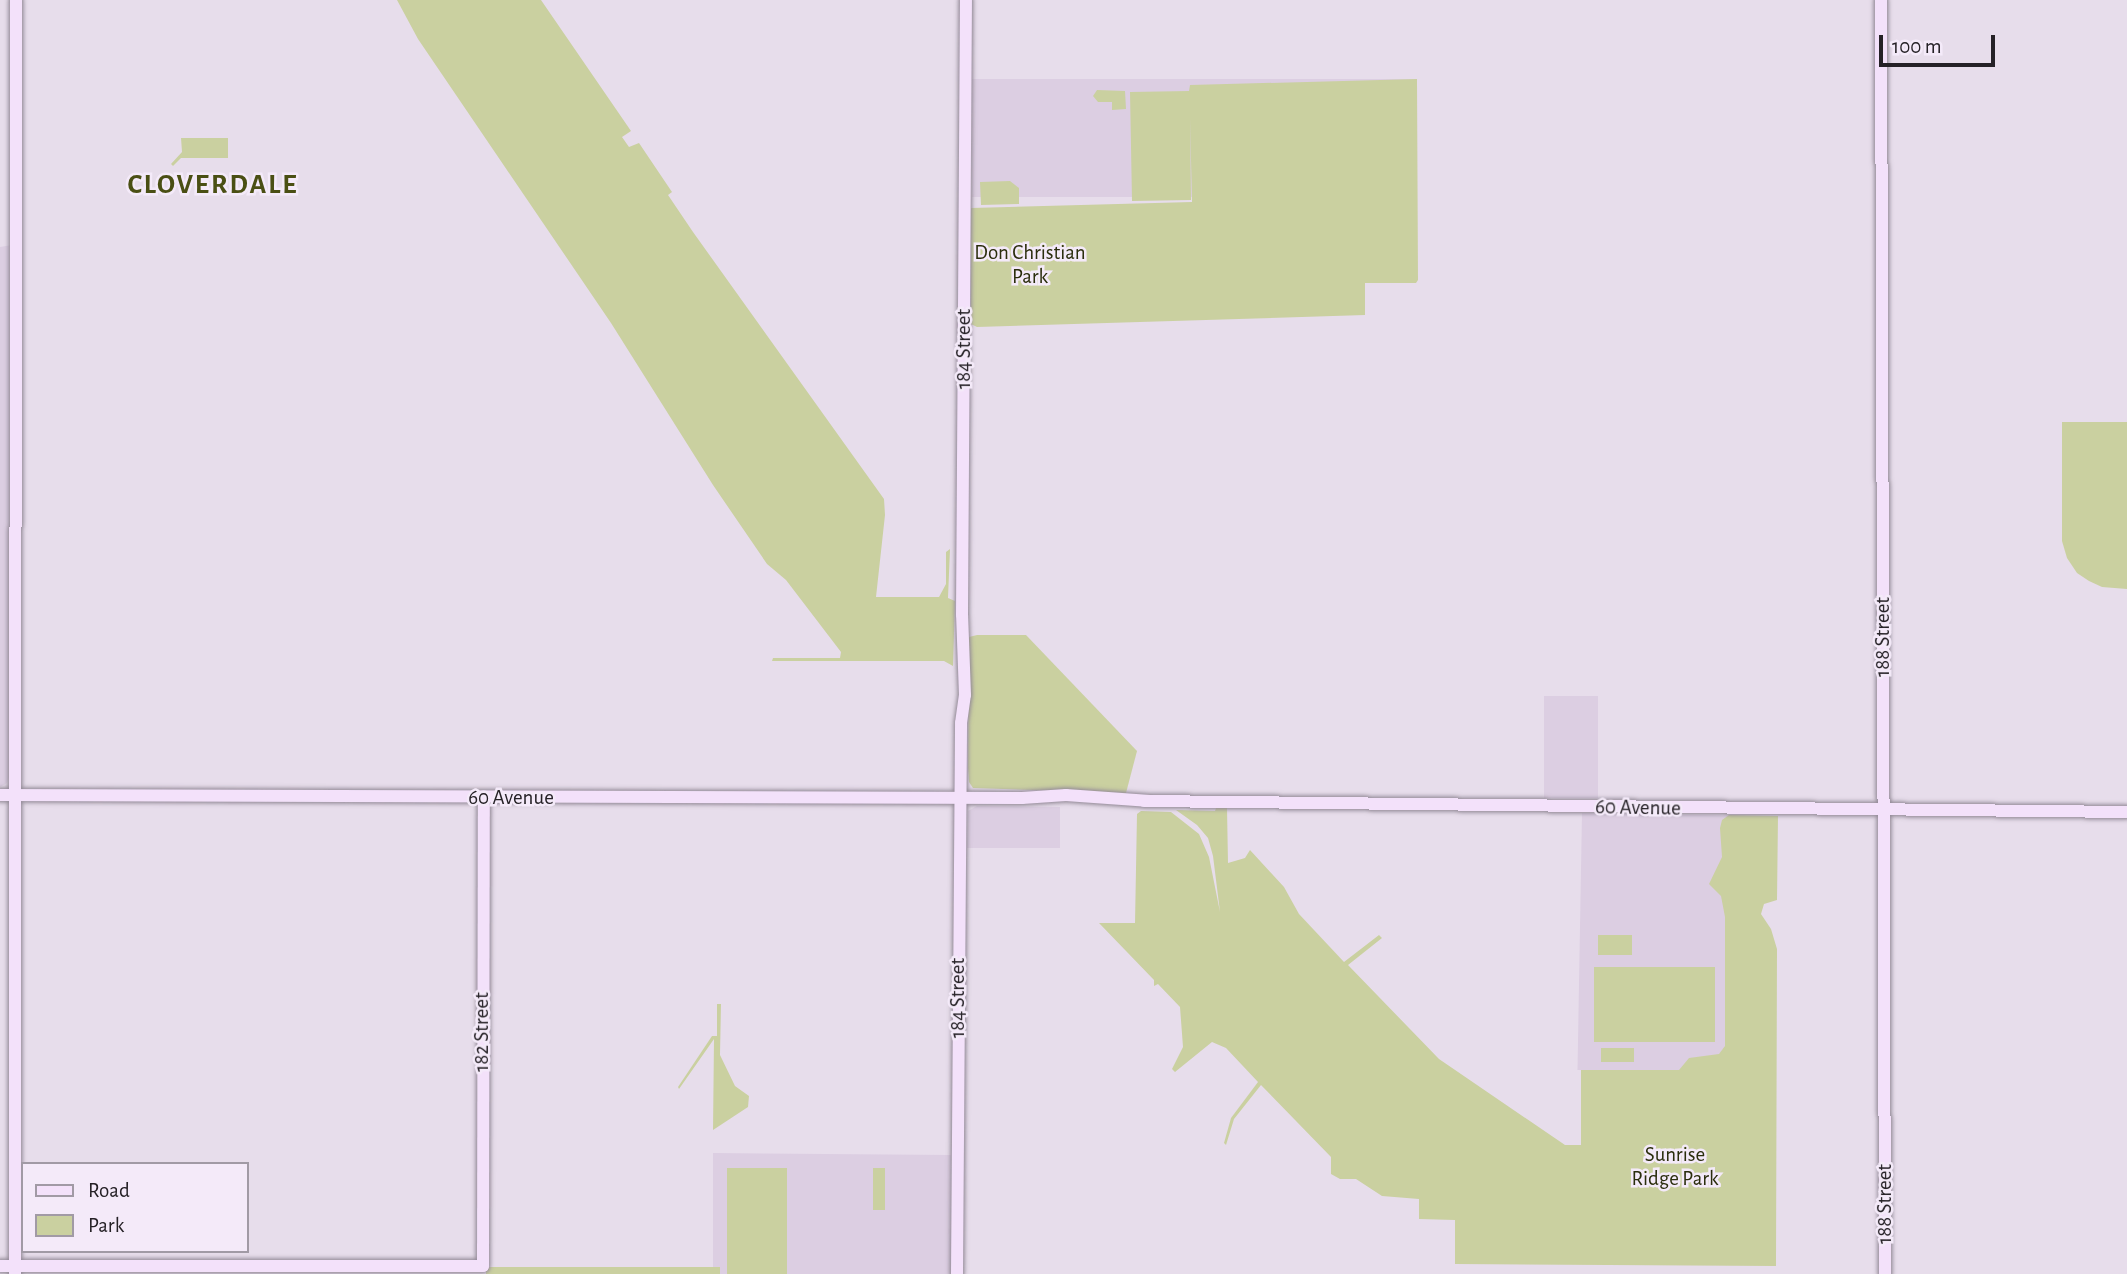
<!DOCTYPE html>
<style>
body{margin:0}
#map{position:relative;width:2127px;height:1274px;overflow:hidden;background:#e7ddeb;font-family:"Alegreya Sans",sans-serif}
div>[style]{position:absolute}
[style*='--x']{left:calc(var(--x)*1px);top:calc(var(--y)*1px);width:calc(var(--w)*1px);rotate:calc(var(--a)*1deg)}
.built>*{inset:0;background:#dccee2;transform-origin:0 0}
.green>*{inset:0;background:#cad0a0;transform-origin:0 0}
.roads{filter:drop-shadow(0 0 2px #938a97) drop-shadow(0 0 2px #938a97)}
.secondary>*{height:12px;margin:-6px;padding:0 6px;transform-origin:6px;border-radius:6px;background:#f3e1fa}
span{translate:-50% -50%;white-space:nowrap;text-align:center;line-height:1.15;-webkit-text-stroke:5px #f4eaf9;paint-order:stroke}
.park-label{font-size:21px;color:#2a2d0c}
.street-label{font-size:21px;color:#252126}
.district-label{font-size:28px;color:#4a4f14;font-weight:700;letter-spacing:2px}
.legend{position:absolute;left:21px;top:1162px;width:228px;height:91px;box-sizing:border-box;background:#f4eaf9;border:2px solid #a19aa5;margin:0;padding:9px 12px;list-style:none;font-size:21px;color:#252126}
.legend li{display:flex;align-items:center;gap:14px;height:35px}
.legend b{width:35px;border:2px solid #a19aa5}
.scale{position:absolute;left:1879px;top:35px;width:116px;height:32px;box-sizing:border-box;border:4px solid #252126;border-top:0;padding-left:9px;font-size:21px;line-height:24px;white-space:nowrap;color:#252126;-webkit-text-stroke:5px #f4eaf9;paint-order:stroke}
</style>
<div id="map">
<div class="built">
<i style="left:1417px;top:79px;width:118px;height:445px;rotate:90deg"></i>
<i style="clip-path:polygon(12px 245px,9px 777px,7px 783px,0 787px,0 247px)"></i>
<i style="left:1544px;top:696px;width:54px;height:102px"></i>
<i style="clip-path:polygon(977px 806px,1060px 807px,1060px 848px,967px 848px,968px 811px)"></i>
<i style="left:1582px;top:813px;width:147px;height:257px;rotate:1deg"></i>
<i style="clip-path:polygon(713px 1153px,951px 1155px,951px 1274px,720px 1274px,720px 1267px,713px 1267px)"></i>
</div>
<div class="green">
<i style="clip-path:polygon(397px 0,541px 0,631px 131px,622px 137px,629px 147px,639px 143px,672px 192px,668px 195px,693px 232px,884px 499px,885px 515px,876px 597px,939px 597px,946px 584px,946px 552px,950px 549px,948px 598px,955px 601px,953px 666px,944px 661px,772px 661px,773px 658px,840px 658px,841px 652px,786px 580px,767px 564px,713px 485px,611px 323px,418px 39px)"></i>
<i style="clip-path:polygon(1417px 79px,1418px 280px,1416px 283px,1365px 283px,1365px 315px,977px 327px,971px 324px,971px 208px,1192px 202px,1190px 118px,1191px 200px,1132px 201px,1130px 92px,1189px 91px,1190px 85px)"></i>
<i style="clip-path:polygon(1097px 90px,1125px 91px,1126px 109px,1112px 110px,1112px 102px,1098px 102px,1093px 96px)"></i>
<i style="clip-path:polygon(181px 138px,228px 138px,228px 158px,181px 158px,173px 166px,171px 164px,182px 152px)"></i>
<i style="clip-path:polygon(1010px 181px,1019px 188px,1019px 204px,981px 205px,980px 182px)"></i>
<i style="clip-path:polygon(2062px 422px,2127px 422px,2127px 589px,2102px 587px,2089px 581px,2077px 573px,2067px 558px,2062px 541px)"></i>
<i style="clip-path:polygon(977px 635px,1026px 635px,1137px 751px,1126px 793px,973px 788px,969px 782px,968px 767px,969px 637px)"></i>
<i style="clip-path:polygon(1216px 808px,1227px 808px,1228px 863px,1245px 858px,1250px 850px,1284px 887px,1299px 914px,1344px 962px,1379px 935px,1382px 938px,1348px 965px,1439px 1059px,1565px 1145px,1581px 1145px,1581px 1070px,1679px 1070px,1689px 1058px,1719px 1054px,1725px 1046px,1725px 917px,1721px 896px,1709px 884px,1722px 857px,1720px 828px,1722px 820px,1729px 815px,1778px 816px,1777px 900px,1764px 904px,1761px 914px,1771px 929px,1777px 949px,1776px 1266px,1455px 1264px,1455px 1220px,1419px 1219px,1419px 1199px,1382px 1196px,1356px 1179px,1340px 1179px,1331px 1174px,1331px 1157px,1261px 1085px,1234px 1119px,1226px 1145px,1224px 1143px,1231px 1118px,1258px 1082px,1226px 1048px,1212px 1042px,1175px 1072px,1172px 1069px,1183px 1047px,1180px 1007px,1158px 984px,1154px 986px,1154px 980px,1099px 923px,1135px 923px,1137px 814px,1141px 811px,1171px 812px,1199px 834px,1209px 857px,1220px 912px,1213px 856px,1208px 838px,1197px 825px,1176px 810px,1215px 811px)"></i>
<i style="left:1632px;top:935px;width:20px;height:34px;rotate:90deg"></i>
<i style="left:1594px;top:967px;width:121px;height:75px"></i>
<i style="clip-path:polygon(717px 1004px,721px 1004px,720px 1055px,735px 1086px,749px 1096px,748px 1107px,713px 1130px,714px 1039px,679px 1089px,678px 1087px,712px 1036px,717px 1036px)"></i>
<i style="left:1601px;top:1048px;width:33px;height:14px"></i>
<i style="left:727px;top:1168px;width:60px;height:106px"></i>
<i style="left:873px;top:1168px;width:12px;height:42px"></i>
<i style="left:486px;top:1267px;width:234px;height:7px"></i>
</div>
<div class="roads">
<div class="secondary">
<i style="--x:1881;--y:0;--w:1274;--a:89.82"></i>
<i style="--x:0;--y:795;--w:1022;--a:0.17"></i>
<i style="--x:1022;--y:798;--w:44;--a:-3.9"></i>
<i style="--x:1066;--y:795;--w:84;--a:4.1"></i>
<i style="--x:1144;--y:801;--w:983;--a:0.64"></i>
<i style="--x:0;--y:1266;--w:483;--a:0"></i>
<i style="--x:483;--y:1266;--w:468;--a:-89.9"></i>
<i style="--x:15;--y:1274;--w:1274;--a:-89.96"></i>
<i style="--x:957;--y:1274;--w:551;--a:-89.58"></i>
<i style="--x:961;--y:723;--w:28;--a:-82"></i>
<i style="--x:965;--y:695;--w:80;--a:-92.1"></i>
<i style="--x:962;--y:615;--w:615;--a:-89.63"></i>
</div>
</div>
<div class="park-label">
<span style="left:1030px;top:265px">Don Christian<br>Park</span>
<span style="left:1675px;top:1167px">Sunrise<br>Ridge Park</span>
</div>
<div class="street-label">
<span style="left:964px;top:349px;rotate:-90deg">184 Street</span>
<span style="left:1883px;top:637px;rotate:-90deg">188 Street</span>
<span style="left:511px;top:798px">60 Avenue</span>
<span style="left:1638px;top:808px;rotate:1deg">60 Avenue</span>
<span style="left:958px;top:998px;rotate:-90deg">184 Street</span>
<span style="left:482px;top:1032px;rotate:-90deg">182 Street</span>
<span style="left:1885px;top:1204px;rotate:-90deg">188 Street</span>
</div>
<div class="district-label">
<span style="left:213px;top:185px">CLOVERDALE</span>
</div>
<ul class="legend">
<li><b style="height:9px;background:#f3e1fa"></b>Road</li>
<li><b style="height:19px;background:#cad0a0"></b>Park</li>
</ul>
<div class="scale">100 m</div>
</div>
